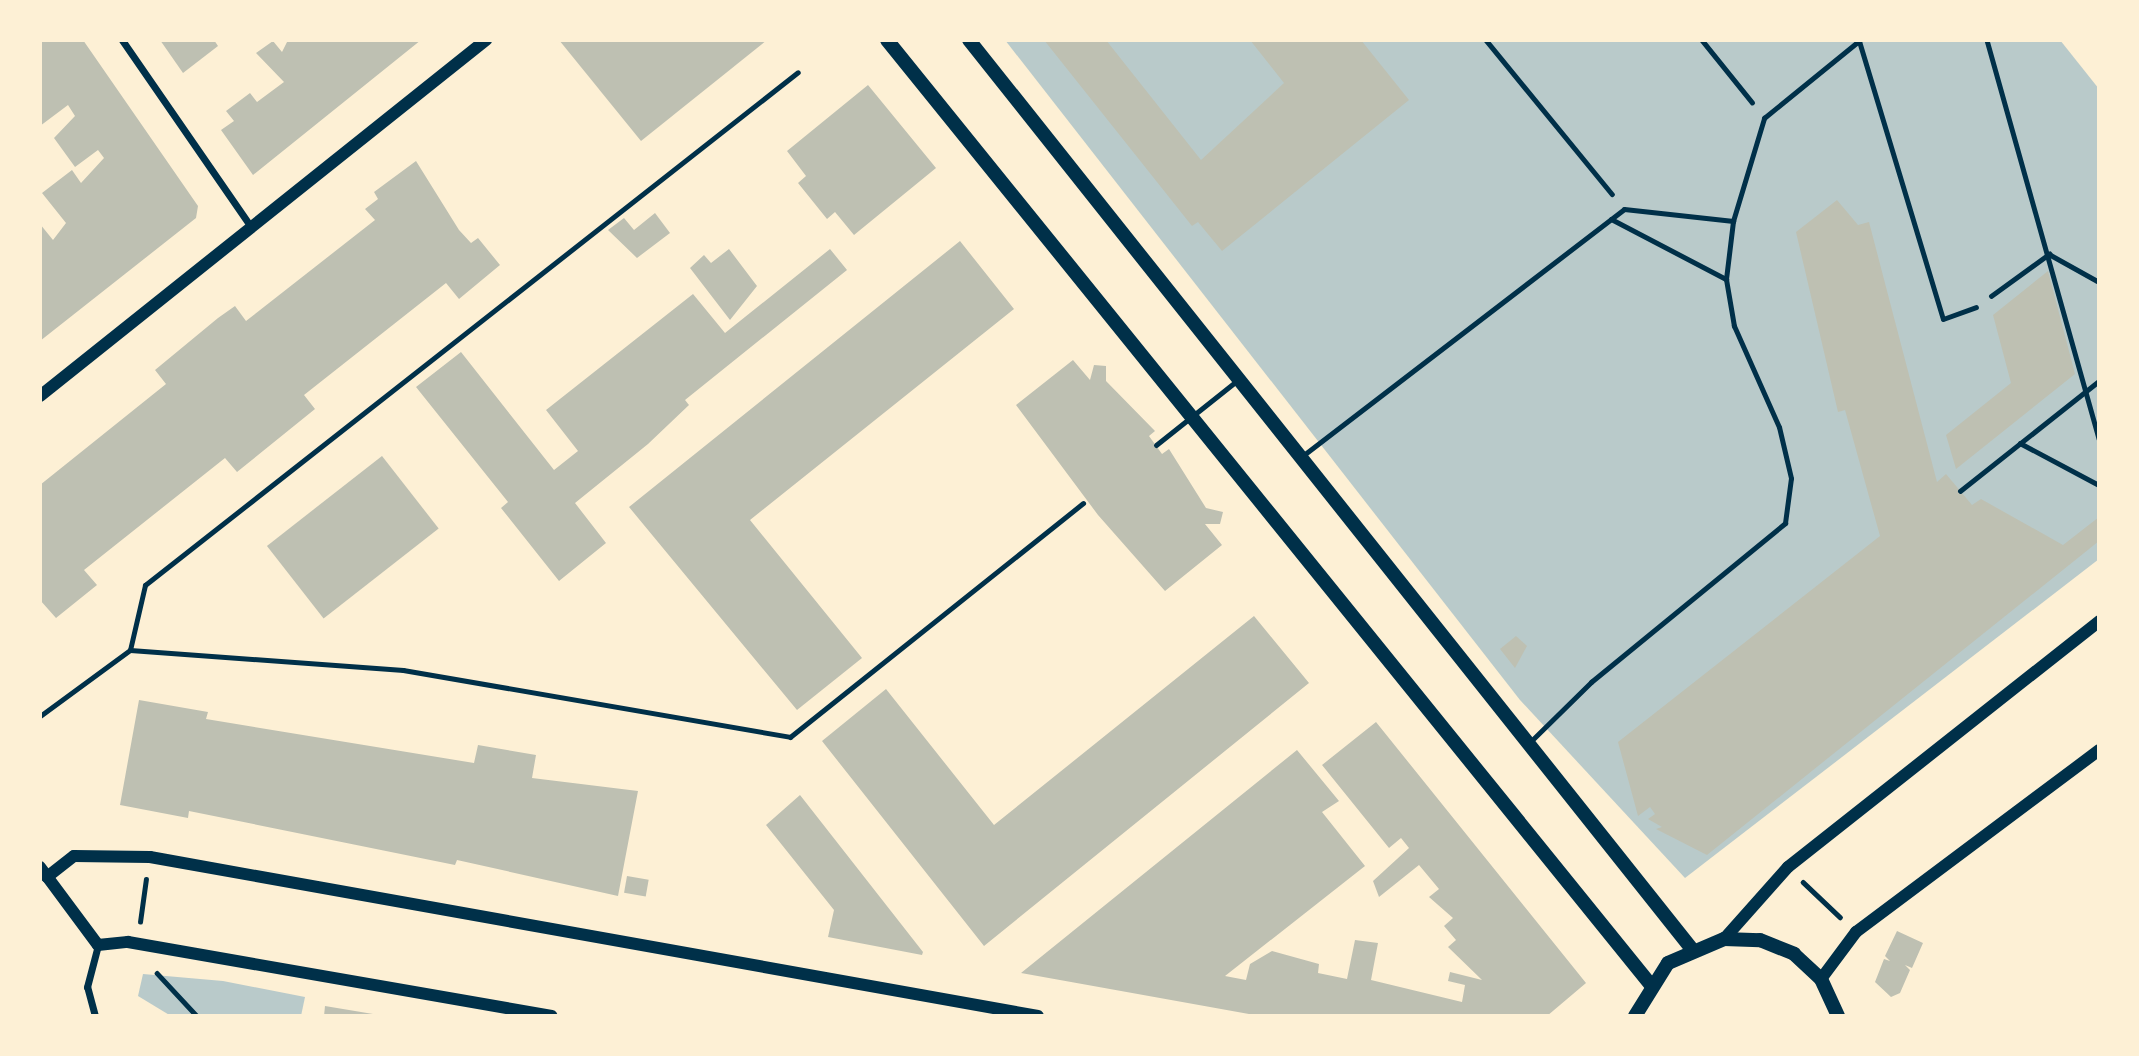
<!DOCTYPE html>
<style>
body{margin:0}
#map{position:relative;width:2139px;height:1056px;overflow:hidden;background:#fdf0d5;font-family:"Nunito Sans",sans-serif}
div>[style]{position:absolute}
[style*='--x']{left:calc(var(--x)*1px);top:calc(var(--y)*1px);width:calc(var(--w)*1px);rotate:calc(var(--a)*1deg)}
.green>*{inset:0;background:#b9caca}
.building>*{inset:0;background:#bec0b2;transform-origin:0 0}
.path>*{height:4.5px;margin:-2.25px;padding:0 2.25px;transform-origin:2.25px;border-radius:2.25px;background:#003049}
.service>*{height:5px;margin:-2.5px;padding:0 2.5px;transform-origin:2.5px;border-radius:2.5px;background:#003049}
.minor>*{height:7px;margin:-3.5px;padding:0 3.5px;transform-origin:3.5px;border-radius:3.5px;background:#003049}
.tertiary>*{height:12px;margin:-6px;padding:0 6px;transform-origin:6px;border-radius:6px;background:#003049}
.secondary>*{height:14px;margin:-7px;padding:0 7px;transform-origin:7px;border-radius:7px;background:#003049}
span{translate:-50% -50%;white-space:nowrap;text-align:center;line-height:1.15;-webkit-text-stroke:5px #fdf0d5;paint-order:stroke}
.frame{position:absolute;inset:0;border:42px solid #fdf0d5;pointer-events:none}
</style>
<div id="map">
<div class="green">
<i style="clip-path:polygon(1005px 40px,2060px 40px,2099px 89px,2099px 559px,1685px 878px,1520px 700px)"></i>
<i style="clip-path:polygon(143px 974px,223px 981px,305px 997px,301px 1016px,171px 1016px,138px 996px)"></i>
</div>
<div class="building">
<i style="clip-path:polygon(40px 40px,83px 40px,198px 206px,196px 218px,40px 341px,40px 224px,53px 240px,66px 223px,42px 193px,72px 170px,81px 183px,104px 158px,98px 150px,75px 167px,54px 138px,75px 116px,68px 105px,40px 126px)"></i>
<i style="clip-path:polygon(160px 40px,214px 40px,218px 46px,183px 73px)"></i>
<i style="clip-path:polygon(288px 40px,421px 40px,253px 175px,221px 130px,234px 121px,226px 111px,250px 93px,257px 102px,284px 82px,256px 53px,273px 41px,282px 52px)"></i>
<i style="clip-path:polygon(559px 40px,767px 40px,641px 141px)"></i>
<i style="clip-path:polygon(1044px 40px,1106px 40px,1201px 160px,1284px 83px,1250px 40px,1361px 40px,1409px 100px,1222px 251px,1198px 222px,1192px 226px)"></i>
<i style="clip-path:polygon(868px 85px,936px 168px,854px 235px,835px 212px,827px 219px,798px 183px,806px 176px,787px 151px)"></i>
<i style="clip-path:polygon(416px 161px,459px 230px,471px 243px,478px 238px,500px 265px,459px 299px,446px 283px,304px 395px,315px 409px,237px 472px,225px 458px,84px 570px,97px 585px,56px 618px,40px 600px,40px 485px,166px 384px,155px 370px,218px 318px,235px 306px,246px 321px,375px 220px,365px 209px,378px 199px,374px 192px)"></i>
<i style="clip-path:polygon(1837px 200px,1858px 225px,1869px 222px,1937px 482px,1946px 474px,1972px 505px,1981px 499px,2063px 545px,2099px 517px,2099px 541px,1707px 855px,1656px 829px,1662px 827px,1648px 819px,1655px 814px,1650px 807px,1638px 816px,1618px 742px,1880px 536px,1845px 410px,1838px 412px,1796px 232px)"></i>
<i style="clip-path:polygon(655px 213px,670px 233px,637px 258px,608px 230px,624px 218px,634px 230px)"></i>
<i style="clip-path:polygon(960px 241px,1014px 309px,750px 520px,862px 658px,797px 710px,629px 507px)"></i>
<i style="clip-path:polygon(729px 249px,757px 286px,730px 320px,690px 268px,704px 255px,711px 263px)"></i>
<i style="clip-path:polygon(830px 249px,847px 270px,685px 400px,689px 405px,648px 444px,575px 503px,606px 543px,559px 581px,501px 508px,508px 502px,416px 387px,461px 352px,554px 470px,578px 451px,546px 410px,693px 294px,725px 333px)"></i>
<i style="clip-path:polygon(2048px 271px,2075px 374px,1956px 469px,1946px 435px,2011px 383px,1993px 315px)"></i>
<i style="clip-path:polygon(1073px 360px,1090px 380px,1094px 365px,1106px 366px,1106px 381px,1155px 431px,1149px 436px,1162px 454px,1169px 449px,1206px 508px,1223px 512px,1220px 524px,1205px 524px,1222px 545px,1165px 591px,1098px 515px,1016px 405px)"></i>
<i style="left:382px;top:456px;width:92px;height:146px;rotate:52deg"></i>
<i style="clip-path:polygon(1254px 616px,1309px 683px,984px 946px,822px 741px,886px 689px,994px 825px)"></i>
<i style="clip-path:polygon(1516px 636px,1527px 646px,1515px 668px,1500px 649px)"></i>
<i style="clip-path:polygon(139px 700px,208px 712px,206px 719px,474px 763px,478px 745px,536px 755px,532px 778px,638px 791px,618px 896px,457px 860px,455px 865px,189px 811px,188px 818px,120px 805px)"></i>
<i style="clip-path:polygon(1376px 722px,1586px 983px,1547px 1016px,1260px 1016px,1021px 973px,1297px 750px,1339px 801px,1322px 812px,1365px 866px,1225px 976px,1246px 980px,1250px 964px,1272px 951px,1319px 964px,1318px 973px,1347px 979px,1355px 940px,1378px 943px,1371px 980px,1462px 1002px,1465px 985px,1448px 981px,1450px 972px,1482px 980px,1448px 947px,1456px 940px,1444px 926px,1453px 918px,1429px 897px,1439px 889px,1419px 865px,1379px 897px,1373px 881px,1409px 848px,1401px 838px,1389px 848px,1322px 765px)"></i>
<i style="clip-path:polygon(800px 795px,923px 952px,922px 955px,828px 937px,834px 910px,766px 825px)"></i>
<i style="left:627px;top:876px;width:22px;height:17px;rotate:10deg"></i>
<i style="clip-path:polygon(1897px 931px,1923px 943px,1912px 968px,1905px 965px,1910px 970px,1900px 993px,1891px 997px,1875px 982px,1884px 959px,1890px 961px,1885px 956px)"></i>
<i style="clip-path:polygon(325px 1006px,373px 1014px,373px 1016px,324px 1016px)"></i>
</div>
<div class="path">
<i style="--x:1486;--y:40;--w:199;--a:50.7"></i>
<i style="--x:1702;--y:40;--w:80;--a:51.1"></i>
<i style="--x:1987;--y:40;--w:414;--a:74.3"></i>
<i style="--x:1991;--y:296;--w:72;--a:-35.9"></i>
<i style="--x:2049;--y:254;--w:57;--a:29.2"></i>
<i style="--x:2020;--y:443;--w:89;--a:28"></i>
<i style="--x:1960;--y:491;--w:177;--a:-38.4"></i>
<i style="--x:1803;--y:882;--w:51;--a:43.4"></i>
<i style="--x:140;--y:922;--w:43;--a:-82.1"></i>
<i style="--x:157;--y:973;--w:59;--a:47.1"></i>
</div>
<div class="service">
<i style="--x:1859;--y:41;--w:290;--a:73.2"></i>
<i style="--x:1943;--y:319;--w:35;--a:-20"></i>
<i style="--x:1611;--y:219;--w:130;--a:27.6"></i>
<i style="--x:1156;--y:445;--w:106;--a:-38.5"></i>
<i style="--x:1301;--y:457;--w:407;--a:-37.5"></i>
<i style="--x:1624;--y:209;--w:110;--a:6.3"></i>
<i style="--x:130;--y:650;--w:67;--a:-77"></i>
<i style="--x:145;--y:585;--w:830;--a:-38.15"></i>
<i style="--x:40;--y:716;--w:112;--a:-36.3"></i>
<i style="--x:130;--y:650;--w:274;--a:4.2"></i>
<i style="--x:403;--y:670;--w:393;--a:9.8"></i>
<i style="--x:790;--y:737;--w:375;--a:-38.6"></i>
<i style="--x:1530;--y:742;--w:86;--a:-44.5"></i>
<i style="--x:1591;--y:682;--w:251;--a:-39.3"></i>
<i style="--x:1785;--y:523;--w:45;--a:-82.4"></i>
<i style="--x:1791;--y:478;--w:52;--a:-103.2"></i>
<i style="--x:1779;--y:427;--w:111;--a:-114"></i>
<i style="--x:1734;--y:326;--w:48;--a:-99.7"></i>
<i style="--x:1726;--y:279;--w:58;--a:-83.1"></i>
<i style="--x:1733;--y:221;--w:108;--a:-73.2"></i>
<i style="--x:1764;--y:118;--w:124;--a:-39.1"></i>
</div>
<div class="minor">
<i style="--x:122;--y:40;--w:227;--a:55.4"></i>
<i style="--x:95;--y:1016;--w:30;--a:-105"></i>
<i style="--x:87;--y:987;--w:43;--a:-75.3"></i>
</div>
<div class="tertiary">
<i style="--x:40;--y:396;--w:571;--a:-38.6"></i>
<i style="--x:40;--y:867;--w:97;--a:53.4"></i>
<i style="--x:98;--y:945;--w:30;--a:-6"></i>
<i style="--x:128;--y:942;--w:430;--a:9.9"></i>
<i style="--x:47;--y:877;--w:34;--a:-38"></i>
<i style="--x:74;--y:856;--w:76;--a:0.8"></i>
<i style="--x:150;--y:857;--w:902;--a:10.15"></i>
<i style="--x:1724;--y:939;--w:96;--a:-48.4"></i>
<i style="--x:1788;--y:867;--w:397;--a:-38.3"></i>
<i style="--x:1821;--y:979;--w:59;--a:-53.3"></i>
<i style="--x:1856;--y:932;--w:304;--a:-36.8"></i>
</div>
<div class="secondary">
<i style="--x:887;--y:40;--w:1214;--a:51.05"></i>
<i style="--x:969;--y:40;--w:1160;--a:51.51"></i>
<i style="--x:1635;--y:1016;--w:62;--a:-58.1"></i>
<i style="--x:1668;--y:963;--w:61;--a:-23.2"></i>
<i style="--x:1724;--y:939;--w:36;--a:2"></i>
<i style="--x:1760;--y:940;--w:37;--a:22"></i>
<i style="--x:1794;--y:954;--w:37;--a:43"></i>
<i style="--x:1821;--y:979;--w:41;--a:65.3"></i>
</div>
<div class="frame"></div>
</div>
